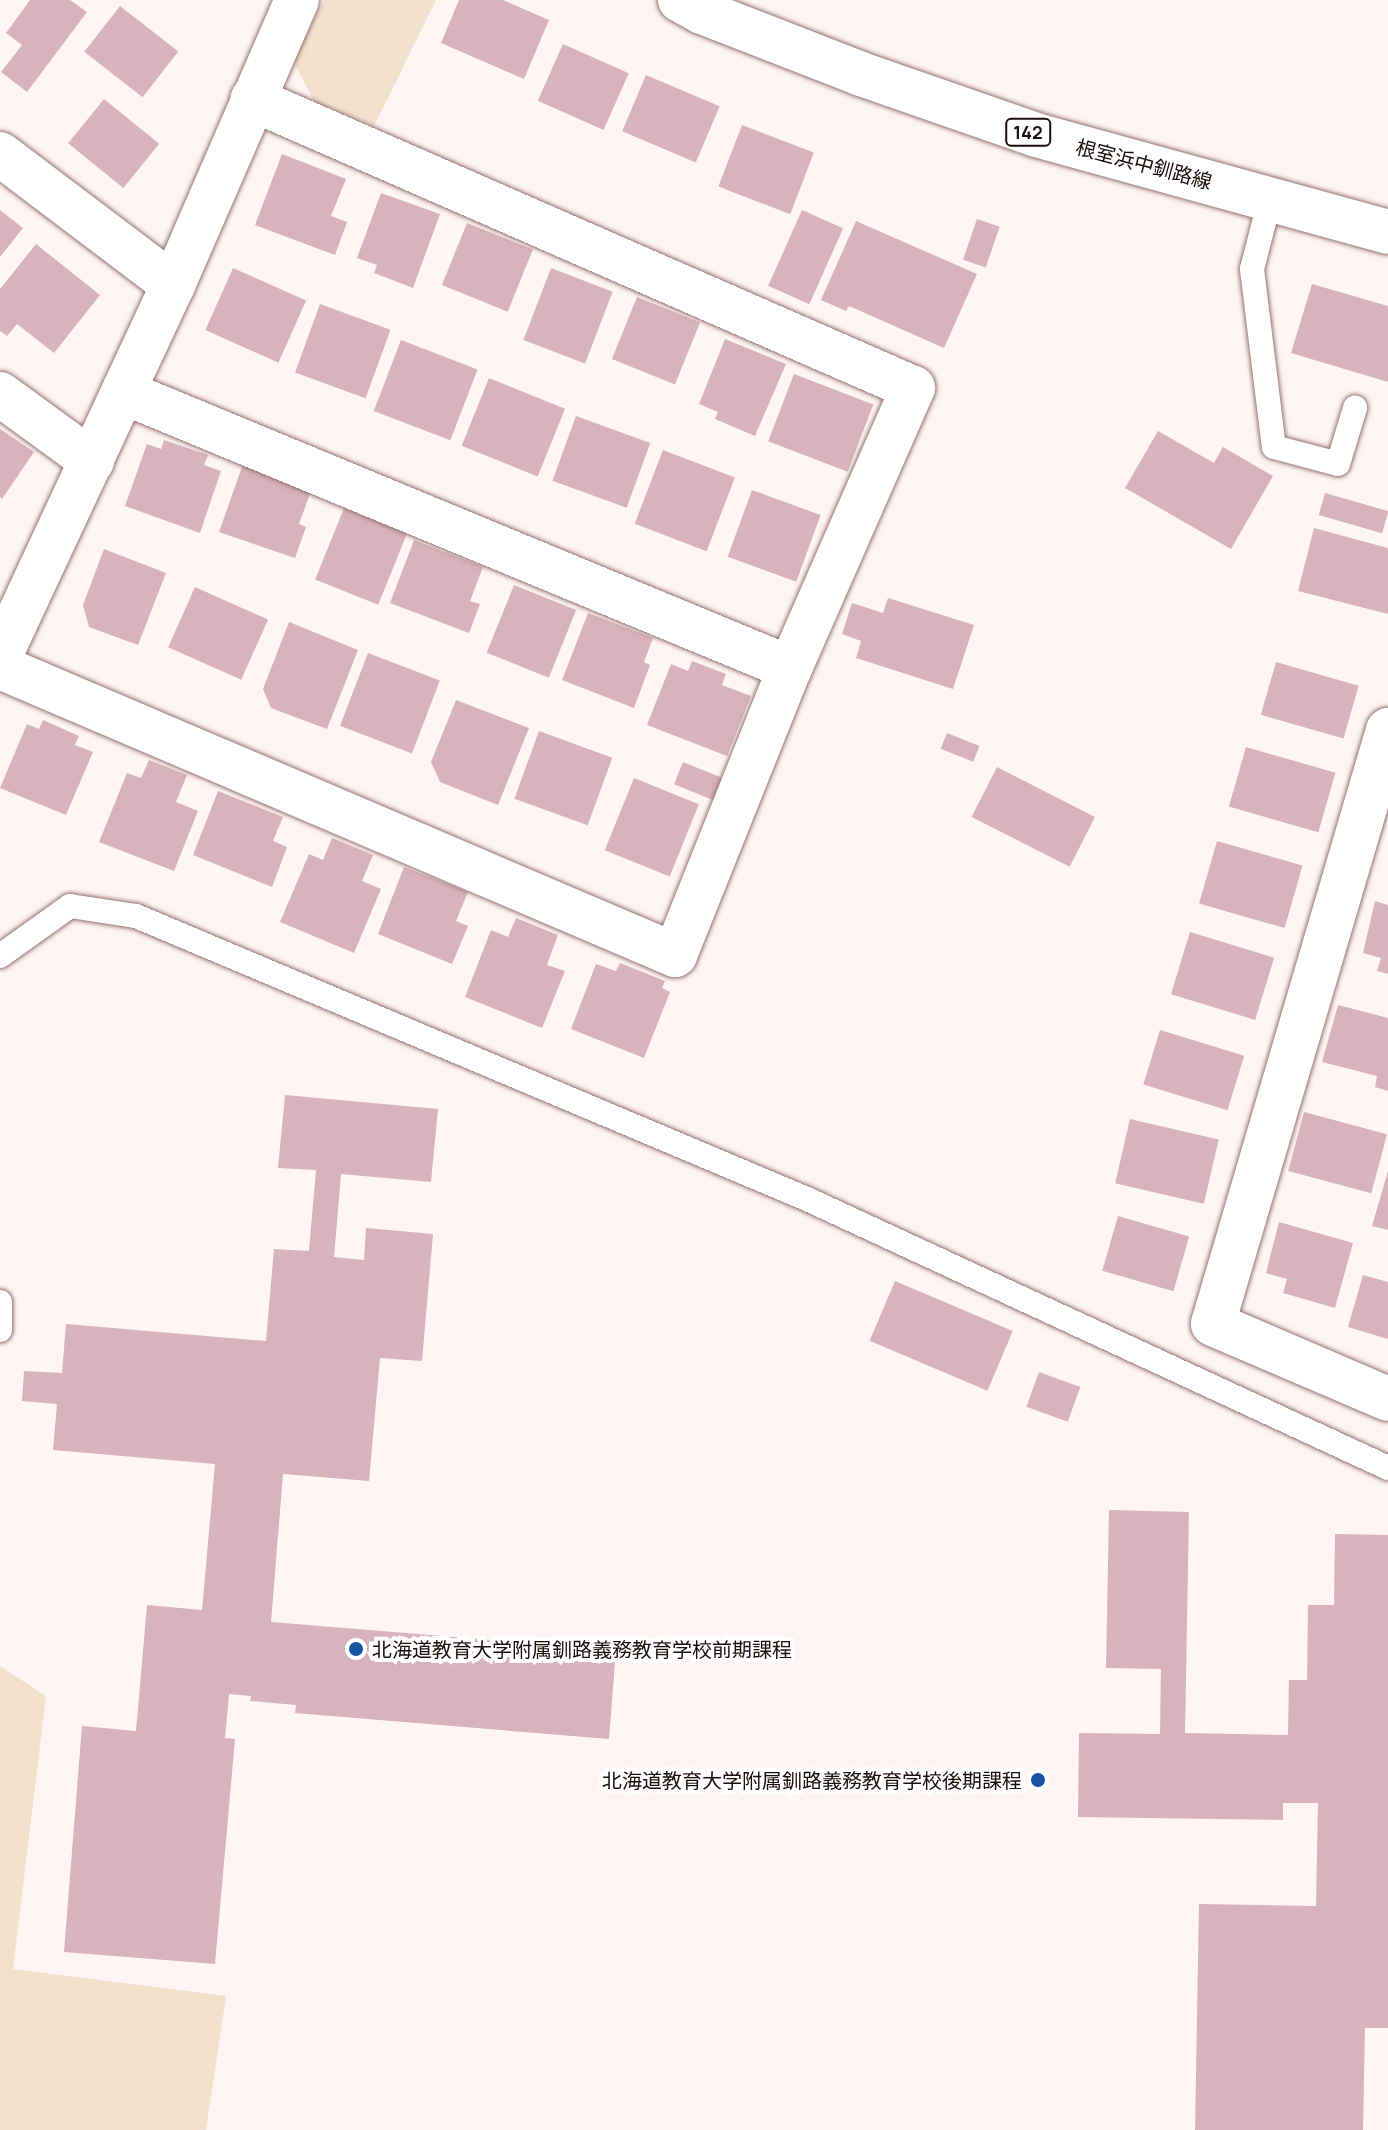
<!DOCTYPE html>
<meta charset="utf-8">
<style>
body{margin:0}
#map{position:relative;width:1388px;height:2130px;overflow:hidden;background:#fef5f4;font-family:Manrope,"Noto Sans JP",sans-serif}
div>[style]{position:absolute}
[style*='--x']{left:calc(var(--x)*1px);top:calc(var(--y)*1px);width:calc(var(--w)*1px);rotate:calc(var(--a)*1deg)}
.green>*{inset:0;background:#f2e2cc}
.building>*{inset:0;background:#d8b2bd;transform-origin:0 0}
.roads{filter:drop-shadow(0 0 2px #96726f) drop-shadow(0 0 2px #96726f)}
.lane>*{height:24px;margin:-12px;padding:0 12px;transform-origin:12px;border-radius:12px;background:#fff}
.street>*{height:44px;margin:-22px;padding:0 22px;transform-origin:22px;border-radius:22px;background:#fff}
.primary>*{height:44px;margin:-22px;padding:0 22px;transform-origin:22px;border-radius:22px;background:#fff}
.dots>*{width:22px;height:22px;translate:-50% -50%;box-sizing:border-box;border:4px solid #fff;border-radius:50%}
span{translate:-50% -50%;white-space:nowrap;text-align:center;line-height:1.15;-webkit-text-stroke:8px #fff;paint-order:stroke}
.shield-label span{padding:2px 6px;background:#fff;border:2px solid;border-radius:6px;-webkit-text-stroke-width:0}
.shield-label{font-size:18px;color:#1b0d0c;font-weight:700}
.street-label{font-size:20px;color:#1b0d0c}
.poi-label{font-size:20px;color:#1b0d0c}
.left{translate:0 -50%;text-align:left}
.right{translate:-100% -50%;text-align:right}
</style>
<div id="map">
<div class="green">
<i style="clip-path:polygon(324px 0,436px 0,374px 126px,314px 101px,293px 60px)"></i>
<i style="clip-path:polygon(0 1666px,46px 1696px,13px 1969px,226px 1996px,206px 2130px,0 2130px)"></i>
</div>
<div class="building">
<i style="clip-path:polygon(30px 0,70px 0,87px 12px,27px 92px,1px 72px,22px 45px,6px 33px)"></i>
<i style="clip-path:polygon(459px 0,503px 0,549px 20px,524px 79px,441px 43px)"></i>
<i style="left:120px;top:6px;width:74px;height:58px;rotate:38deg"></i>
<i style="left:563px;top:44px;width:72px;height:62px;rotate:24deg"></i>
<i style="left:646px;top:75px;width:80px;height:61px;rotate:23deg"></i>
<i style="left:104px;top:99px;width:71px;height:57px;rotate:39deg"></i>
<i style="left:742px;top:125px;width:77px;height:66px;rotate:21deg"></i>
<i style="clip-path:polygon(282px 154px,346px 179px,331px 216px,347px 222px,335px 255px,255px 225px)"></i>
<i style="clip-path:polygon(381px 193px,440px 214px,413px 288px,374px 273px,377px 265px,357px 258px)"></i>
<i style="clip-path:polygon(0 210px,23px 228px,0 257px)"></i>
<i style="left:802px;top:210px;width:45px;height:83px;rotate:24deg"></i>
<i style="left:977px;top:219px;width:24px;height:43px;rotate:19deg"></i>
<i style="clip-path:polygon(856px 221px,977px 274px,944px 348px,849px 306px,846px 311px,821px 300px)"></i>
<i style="left:467px;top:223px;width:71px;height:67px;rotate:22deg"></i>
<i style="clip-path:polygon(36px 244px,100px 295px,54px 353px,17px 324px,7px 336px,0 331px,0 289px)"></i>
<i style="left:233px;top:268px;width:80px;height:68px;rotate:24deg"></i>
<i style="left:551px;top:268px;width:66px;height:77px;rotate:21deg"></i>
<i style="clip-path:polygon(1312px 284px,1388px 306px,1388px 382px,1291px 353px)"></i>
<i style="left:637px;top:297px;width:68px;height:67px;rotate:22deg"></i>
<i style="left:320px;top:304px;width:75px;height:73px;rotate:20deg"></i>
<i style="clip-path:polygon(725px 339px,786px 364px,755px 436px,715px 419px,718px 412px,699px 404px)"></i>
<i style="left:401px;top:340px;width:82px;height:76px;rotate:21deg"></i>
<i style="left:794px;top:374px;width:85px;height:72px;rotate:21deg"></i>
<i style="left:489px;top:378px;width:82px;height:73px;rotate:22deg"></i>
<i style="left:576px;top:416px;width:79px;height:69px;rotate:20deg"></i>
<i style="clip-path:polygon(0 429px,34px 452px,2px 499px,0 497px)"></i>
<i style="clip-path:polygon(1158px 431px,1214px 463px,1223px 447px,1273px 476px,1231px 549px,1125px 488px)"></i>
<i style="clip-path:polygon(164px 440px,208px 455px,204px 465px,221px 471px,200px 533px,125px 506px,147px 444px,161px 449px)"></i>
<i style="left:663px;top:450px;width:77px;height:79px;rotate:21deg"></i>
<i style="clip-path:polygon(243px 464px,312px 488px,299px 524px,306px 527px,295px 558px,219px 532px)"></i>
<i style="left:752px;top:490px;width:73px;height:71px;rotate:20deg"></i>
<i style="left:1325px;top:493px;width:66px;height:23px;rotate:16deg"></i>
<i style="left:344px;top:508px;width:68px;height:77px;rotate:22deg"></i>
<i style="clip-path:polygon(1314px 528px,1388px 548px,1388px 614px,1298px 591px)"></i>
<i style="clip-path:polygon(414px 540px,483px 567px,470px 601px,480px 604px,469px 633px,390px 603px)"></i>
<i style="clip-path:polygon(104px 549px,166px 573px,138px 645px,89px 627px,83px 605px)"></i>
<i style="left:514px;top:585px;width:67px;height:73px;rotate:22deg"></i>
<i style="left:195px;top:587px;width:80px;height:66px;rotate:24deg"></i>
<i style="clip-path:polygon(888px 598px,974px 625px,953px 689px,856px 658px,861px 641px,842px 634px,852px 603px,883px 613px)"></i>
<i style="clip-path:polygon(588px 613px,653px 638px,644px 662px,650px 665px,634px 708px,562px 680px)"></i>
<i style="clip-path:polygon(289px 622px,358px 650px,327px 729px,271px 708px,263px 689px)"></i>
<i style="left:368px;top:653px;width:77px;height:78px;rotate:21deg"></i>
<i style="clip-path:polygon(692px 661px,726px 674px,722px 685px,751px 696px,727px 756px,647px 725px,671px 664px,688px 671px)"></i>
<i style="left:1276px;top:662px;width:86px;height:55px;rotate:16deg"></i>
<i style="clip-path:polygon(456px 700px,529px 728px,498px 805px,440px 782px,431px 762px)"></i>
<i style="clip-path:polygon(43px 720px,79px 736px,75px 745px,93px 752px,66px 815px,0 788px,27px 724px,39px 729px)"></i>
<i style="left:539px;top:731px;width:78px;height:72px;rotate:20deg"></i>
<i style="left:947px;top:733px;width:35px;height:17px;rotate:22deg"></i>
<i style="left:1246px;top:747px;width:93px;height:62px;rotate:16deg"></i>
<i style="clip-path:polygon(149px 760px,187px 775px,176px 802px,198px 811px,174px 871px,99px 842px,127px 773px,141px 778px)"></i>
<i style="left:683px;top:762px;width:42px;height:24px;rotate:22deg"></i>
<i style="left:997px;top:767px;width:110px;height:56px;rotate:27deg"></i>
<i style="left:634px;top:778px;width:70px;height:78px;rotate:22deg"></i>
<i style="clip-path:polygon(218px 791px,283px 817px,273px 841px,287px 847px,272px 887px,193px 855px)"></i>
<i style="clip-path:polygon(332px 838px,373px 855px,362px 881px,381px 889px,354px 953px,280px 922px,309px 854px,323px 860px)"></i>
<i style="left:1217px;top:841px;width:89px;height:65px;rotate:16deg"></i>
<i style="clip-path:polygon(404px 867px,468px 892px,456px 921px,468px 926px,452px 964px,378px 934px)"></i>
<i style="clip-path:polygon(1375px 901px,1388px 905px,1388px 974px,1377px 971px,1381px 958px,1363px 953px)"></i>
<i style="clip-path:polygon(516px 918px,558px 935px,547px 965px,565px 971px,542px 1028px,465px 997px,491px 930px,508px 937px)"></i>
<i style="left:1190px;top:932px;width:88px;height:65px;rotate:17deg"></i>
<i style="clip-path:polygon(620px 963px,665px 981px,662px 988px,670px 992px,644px 1058px,571px 1029px,596px 964px,616px 971px)"></i>
<i style="clip-path:polygon(1338px 1005px,1388px 1018px,1388px 1091px,1375px 1087px,1377px 1076px,1322px 1062px)"></i>
<i style="left:1160px;top:1030px;width:88px;height:57px;rotate:17deg"></i>
<i style="clip-path:polygon(285px 1095px,438px 1109px,431px 1182px,341px 1174px,334px 1257px,364px 1260px,366px 1228px,433px 1234px,422px 1361px,380px 1358px,369px 1481px,283px 1474px,271px 1622px,616px 1650px,609px 1739px,295px 1713px,296px 1705px,250px 1701px,251px 1696px,229px 1694px,225px 1738px,235px 1739px,215px 1964px,64px 1952px,82px 1726px,136px 1731px,147px 1605px,202px 1610px,215px 1464px,53px 1450px,57px 1404px,22px 1401px,24px 1371px,62px 1373px,66px 1324px,266px 1341px,274px 1249px,309px 1251px,316px 1170px,278px 1168px)"></i>
<i style="left:1304px;top:1112px;width:86px;height:61px;rotate:15deg"></i>
<i style="left:1130px;top:1119px;width:91px;height:66px;rotate:13deg"></i>
<i style="clip-path:polygon(1388px 1171px,1388px 1230px,1372px 1226px)"></i>
<i style="left:1118px;top:1216px;width:74px;height:57px;rotate:16deg"></i>
<i style="clip-path:polygon(1279px 1222px,1353px 1243px,1335px 1308px,1283px 1293px,1287px 1279px,1266px 1273px)"></i>
<i style="clip-path:polygon(1363px 1275px,1388px 1282px,1388px 1339px,1348px 1327px)"></i>
<i style="left:895px;top:1281px;width:128px;height:65px;rotate:23deg"></i>
<i style="left:1039px;top:1372px;width:44px;height:37px;rotate:20deg"></i>
<i style="clip-path:polygon(1109px 1510px,1189px 1512px,1185px 1733px,1288px 1735px,1289px 1680px,1307px 1680px,1308px 1605px,1334px 1605px,1335px 1534px,1388px 1535px,1388px 2028px,1365px 2028px,1363px 2130px,1195px 2130px,1199px 1904px,1316px 1906px,1318px 1803px,1283px 1803px,1283px 1820px,1078px 1817px,1079px 1733px,1160px 1734px,1161px 1669px,1106px 1668px)"></i>
</div>
<div class="roads">
<div class="lane">
<i style="--x:1270;--y:199;--w:72;--a:104.4"></i>
<i style="--x:1252;--y:269;--w:179;--a:83"></i>
<i style="--x:1274;--y:447;--w:66;--a:14.9"></i>
<i style="--x:1338;--y:464;--w:59;--a:-73.1"></i>
<i style="--x:0;--y:956;--w:86;--a:-35.5"></i>
<i style="--x:70;--y:906;--w:67;--a:8.6"></i>
<i style="--x:136;--y:916;--w:728;--a:22.87"></i>
<i style="--x:807;--y:1199;--w:640;--a:24.84"></i>
<i style="--x:0;--y:1302;--w:28;--a:90"></i>
</div>
<div class="street">
<i style="--x:0;--y:154;--w:217;--a:37.1"></i>
<i style="--x:123;--y:392;--w:722;--a:22.48"></i>
<i style="--x:0;--y:394;--w:114;--a:36.1"></i>
<i style="--x:0;--y:656;--w:409;--a:-65"></i>
<i style="--x:173;--y:285;--w:311;--a:-66.5"></i>
<i style="--x:0;--y:667;--w:734;--a:23.11"></i>
<i style="--x:675;--y:955;--w:309;--a:-68.2"></i>
<i style="--x:790;--y:668;--w:306;--a:-66.3"></i>
<i style="--x:913;--y:388;--w:721;--a:-156.38"></i>
<i style="--x:1388;--y:730;--w:619;--a:106.42"></i>
<i style="--x:1213;--y:1324;--w:190;--a:23.2"></i>
</div>
<div class="primary">
<i style="--x:680;--y:0;--w:25;--a:29"></i>
<i style="--x:702;--y:12;--w:171;--a:21.3"></i>
<i style="--x:861;--y:74;--w:185;--a:19.2"></i>
<i style="--x:1036;--y:135;--w:365;--a:15.4"></i>
</div>
</div>
<div class="dots">
<i style="left:356px;top:1649px;background:#1953a4"></i>
<i style="left:1038px;top:1780px;background:#1953a4"></i>
</div>
<div class="shield-label">
<span style="left:1028px;top:132px">142</span>
</div>
<div class="street-label">
<span style="left:1144px;top:164px;rotate:15deg">根室浜中釧路線</span>
</div>
<div class="poi-label">
<span class="left" style="left:372px;top:1649px">北海道教育大学附属釧路義務教育学校前期課程</span>
<span class="right" style="left:1022px;top:1780px">北海道教育大学附属釧路義務教育学校後期課程</span>
</div>
</div>
